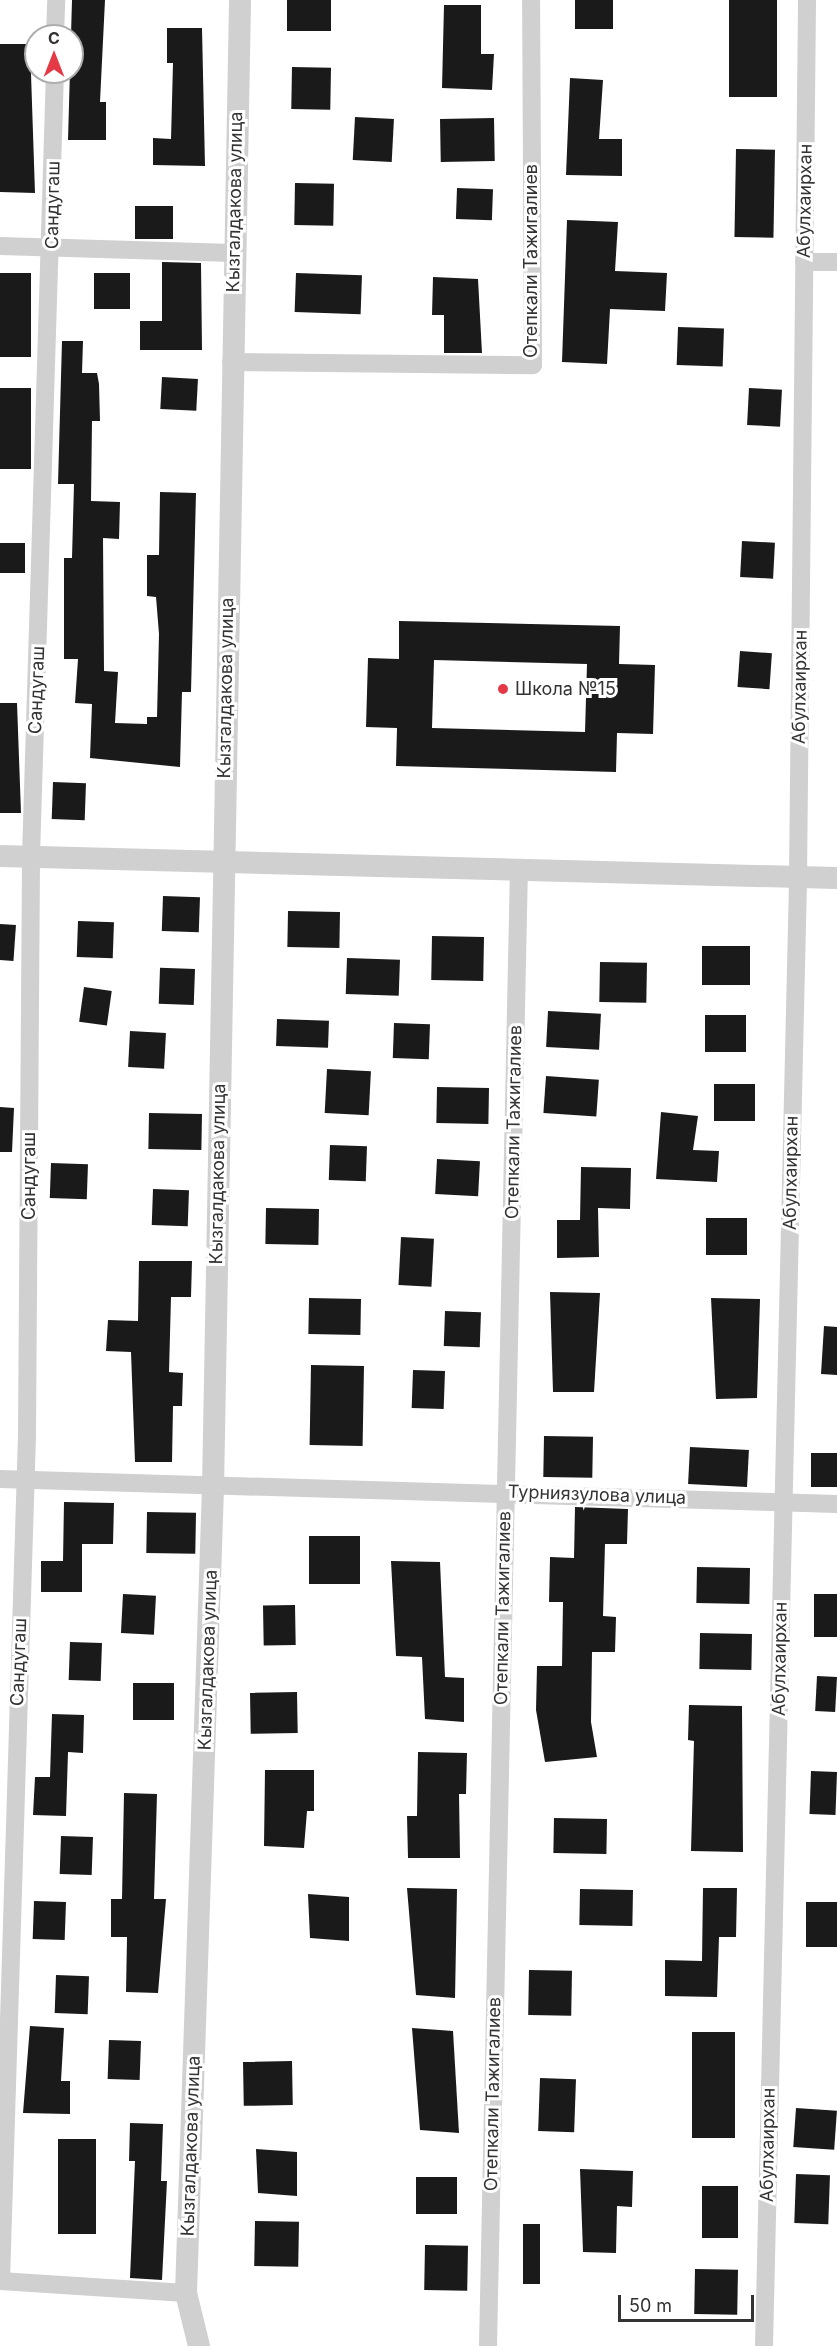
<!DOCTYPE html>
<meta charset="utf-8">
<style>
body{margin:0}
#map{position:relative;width:837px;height:2346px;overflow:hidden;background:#fff;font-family:Inter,sans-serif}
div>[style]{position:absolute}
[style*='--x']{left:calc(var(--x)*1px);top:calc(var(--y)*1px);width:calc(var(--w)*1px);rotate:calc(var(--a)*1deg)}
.building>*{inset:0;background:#1a1a1a;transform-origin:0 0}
.minor>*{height:18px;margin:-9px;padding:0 9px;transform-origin:9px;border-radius:9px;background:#d0d0d0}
.tertiary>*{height:22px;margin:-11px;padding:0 11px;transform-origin:11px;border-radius:11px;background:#d0d0d0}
.dots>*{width:16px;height:16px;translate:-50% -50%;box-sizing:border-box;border:3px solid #fff;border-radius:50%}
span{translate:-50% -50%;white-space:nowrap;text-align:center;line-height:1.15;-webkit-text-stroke:6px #fff;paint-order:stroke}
.street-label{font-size:18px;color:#333}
.poi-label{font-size:18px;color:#333}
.left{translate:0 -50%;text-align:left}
.north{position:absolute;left:24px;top:24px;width:60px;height:60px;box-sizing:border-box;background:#fff;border:2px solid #adadad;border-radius:50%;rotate:0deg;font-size:16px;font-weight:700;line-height:24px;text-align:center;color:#333}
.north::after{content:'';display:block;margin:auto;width:21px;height:27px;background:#e63946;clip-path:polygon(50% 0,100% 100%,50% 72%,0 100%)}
.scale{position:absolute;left:618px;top:2295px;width:136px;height:27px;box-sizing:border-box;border:3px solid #333;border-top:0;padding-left:8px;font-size:18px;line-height:21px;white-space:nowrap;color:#333;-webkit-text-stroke:4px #fff;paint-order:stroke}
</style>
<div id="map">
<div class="building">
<i style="clip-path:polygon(72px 0,105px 0,100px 102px,106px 102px,106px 140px,68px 140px)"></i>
<i style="left:287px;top:0;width:44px;height:31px"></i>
<i style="left:575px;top:0;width:38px;height:29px"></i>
<i style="left:729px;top:0;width:48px;height:97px"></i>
<i style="clip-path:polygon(444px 5px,481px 5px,481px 54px,494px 54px,492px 90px,442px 88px)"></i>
<i style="clip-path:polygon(167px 28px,202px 28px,205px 166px,153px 165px,153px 138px,171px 139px,173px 63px,167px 63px)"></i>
<i style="clip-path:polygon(0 44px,30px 44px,35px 193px,0 192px)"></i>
<i style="left:292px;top:67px;width:39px;height:42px;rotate:1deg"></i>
<i style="clip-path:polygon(570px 78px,603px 80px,599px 139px,622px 139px,622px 176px,566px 175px)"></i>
<i style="left:355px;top:117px;width:39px;height:43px;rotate:3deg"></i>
<i style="left:494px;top:118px;width:43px;height:54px;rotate:89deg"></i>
<i style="left:736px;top:149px;width:39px;height:88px;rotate:1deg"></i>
<i style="left:295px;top:183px;width:39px;height:42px;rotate:1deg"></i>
<i style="left:457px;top:188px;width:36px;height:31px;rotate:2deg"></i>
<i style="left:135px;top:206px;width:38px;height:33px"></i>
<i style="clip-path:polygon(567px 220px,618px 222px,615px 271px,667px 273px,665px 311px,610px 309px,607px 364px,562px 362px)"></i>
<i style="clip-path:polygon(162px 262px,201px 263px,202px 350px,140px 350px,140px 321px,162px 321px)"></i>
<i style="left:0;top:273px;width:31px;height:84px"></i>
<i style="left:94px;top:273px;width:36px;height:36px"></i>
<i style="left:296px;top:273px;width:66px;height:39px;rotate:2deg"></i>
<i style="clip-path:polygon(433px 277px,478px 279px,482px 353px,444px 353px,444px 315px,432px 315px)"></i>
<i style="left:678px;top:327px;width:46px;height:38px;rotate:2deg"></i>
<i style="clip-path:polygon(62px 341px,83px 341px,82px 373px,97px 373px,99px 384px,100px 421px,92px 421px,91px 501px,120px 502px,119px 539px,103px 538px,104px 671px,118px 672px,115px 723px,147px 724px,147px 717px,157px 717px,159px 634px,156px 597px,147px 596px,147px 555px,159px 555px,160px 492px,196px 493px,191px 692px,182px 692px,180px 767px,90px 758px,92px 704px,75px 703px,78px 659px,64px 659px,64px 558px,72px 558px,74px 484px,58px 484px)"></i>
<i style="left:162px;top:377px;width:36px;height:32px;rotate:3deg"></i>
<i style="left:0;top:388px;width:31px;height:81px"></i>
<i style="left:749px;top:388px;width:33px;height:37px;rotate:3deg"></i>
<i style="left:742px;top:541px;width:33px;height:36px;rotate:3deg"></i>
<i style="left:0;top:543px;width:25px;height:30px"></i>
<i style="clip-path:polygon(evenodd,399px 621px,620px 626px,619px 664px,655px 665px,653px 734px,617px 733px,616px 772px,396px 766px,397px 728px,366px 727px,368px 658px,399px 659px,399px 621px,434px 660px,587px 664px,585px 732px,432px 728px,434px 660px)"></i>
<i style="left:740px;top:651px;width:32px;height:36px;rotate:4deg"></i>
<i style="clip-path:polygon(0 703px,17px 703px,21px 813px,0 813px)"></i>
<i style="left:53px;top:782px;width:33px;height:37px;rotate:2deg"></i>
<i style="left:163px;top:896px;width:37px;height:35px;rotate:2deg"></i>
<i style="left:288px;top:911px;width:52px;height:36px;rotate:1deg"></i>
<i style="left:78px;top:921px;width:36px;height:36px;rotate:2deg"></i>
<i style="left:0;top:924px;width:16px;height:36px;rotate:4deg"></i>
<i style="left:432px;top:936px;width:52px;height:44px;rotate:1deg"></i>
<i style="left:702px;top:946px;width:48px;height:39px"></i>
<i style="left:347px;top:958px;width:53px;height:36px;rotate:2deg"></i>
<i style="left:600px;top:962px;width:47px;height:40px;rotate:1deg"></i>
<i style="left:195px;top:969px;width:36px;height:35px;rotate:92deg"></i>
<i style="left:84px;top:987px;width:28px;height:35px;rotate:8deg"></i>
<i style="left:548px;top:1011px;width:53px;height:36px;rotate:3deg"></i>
<i style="left:705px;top:1015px;width:41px;height:37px"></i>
<i style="left:277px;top:1019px;width:52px;height:27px;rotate:2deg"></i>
<i style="left:394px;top:1023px;width:36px;height:35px;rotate:2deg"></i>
<i style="left:130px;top:1031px;width:36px;height:36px;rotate:3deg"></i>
<i style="left:327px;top:1069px;width:44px;height:44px;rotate:3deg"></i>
<i style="left:546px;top:1076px;width:53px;height:37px;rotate:4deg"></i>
<i style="left:714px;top:1084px;width:41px;height:37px"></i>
<i style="left:437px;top:1087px;width:52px;height:36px;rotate:1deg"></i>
<i style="clip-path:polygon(0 1107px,14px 1108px,12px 1152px,0 1152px)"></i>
<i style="clip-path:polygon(661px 1112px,698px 1116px,693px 1150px,719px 1151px,717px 1182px,656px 1179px)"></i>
<i style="left:149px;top:1113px;width:53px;height:36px;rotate:1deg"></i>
<i style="left:330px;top:1145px;width:37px;height:35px;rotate:2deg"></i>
<i style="left:437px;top:1159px;width:43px;height:35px;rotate:3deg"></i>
<i style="left:51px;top:1163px;width:37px;height:35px;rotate:2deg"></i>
<i style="clip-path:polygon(581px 1167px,631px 1168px,630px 1209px,598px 1208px,599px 1257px,557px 1258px,557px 1220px,580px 1220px)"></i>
<i style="left:153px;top:1189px;width:36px;height:36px;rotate:2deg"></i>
<i style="left:266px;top:1208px;width:53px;height:36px;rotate:1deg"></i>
<i style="left:706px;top:1218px;width:41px;height:37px"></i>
<i style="left:401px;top:1237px;width:33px;height:48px;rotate:3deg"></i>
<i style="clip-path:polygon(139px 1261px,192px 1261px,191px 1297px,171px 1297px,169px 1372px,183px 1373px,182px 1406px,173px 1406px,172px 1462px,135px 1462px,131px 1352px,106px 1351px,108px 1320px,138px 1321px)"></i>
<i style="clip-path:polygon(550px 1292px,600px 1293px,594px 1392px,553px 1392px)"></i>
<i style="left:309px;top:1298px;width:52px;height:36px;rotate:1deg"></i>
<i style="clip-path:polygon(711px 1298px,760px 1299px,757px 1398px,716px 1399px)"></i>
<i style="left:445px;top:1311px;width:36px;height:35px;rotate:2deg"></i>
<i style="clip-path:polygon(824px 1326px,837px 1327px,837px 1375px,821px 1374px)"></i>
<i style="left:311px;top:1365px;width:53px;height:80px;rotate:1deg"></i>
<i style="left:413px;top:1370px;width:32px;height:38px;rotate:2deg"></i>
<i style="left:544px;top:1436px;width:49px;height:41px;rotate:1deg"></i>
<i style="left:690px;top:1447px;width:59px;height:37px;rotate:3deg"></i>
<i style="left:811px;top:1453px;width:26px;height:34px"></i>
<i style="clip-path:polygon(64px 1502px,114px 1503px,113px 1544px,82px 1544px,82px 1592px,41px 1592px,41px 1561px,63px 1561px)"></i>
<i style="clip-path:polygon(575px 1507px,628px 1509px,627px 1544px,605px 1544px,603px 1616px,616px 1617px,615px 1652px,592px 1652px,591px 1722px,597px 1757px,545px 1762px,536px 1710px,537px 1666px,562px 1666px,563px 1602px,549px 1602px,550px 1557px,574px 1558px)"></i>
<i style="left:147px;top:1512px;width:49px;height:41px;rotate:1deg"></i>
<i style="left:309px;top:1536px;width:51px;height:48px"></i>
<i style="clip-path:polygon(391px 1561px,440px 1562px,445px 1677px,464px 1678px,464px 1722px,425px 1719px,422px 1657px,396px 1656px)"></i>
<i style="left:697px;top:1567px;width:53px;height:36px;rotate:1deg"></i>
<i style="left:123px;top:1594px;width:33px;height:39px;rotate:3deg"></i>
<i style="left:814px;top:1594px;width:23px;height:43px"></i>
<i style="left:295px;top:1605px;width:40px;height:32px;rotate:89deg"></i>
<i style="left:700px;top:1633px;width:52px;height:36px;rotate:1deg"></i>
<i style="left:70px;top:1642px;width:32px;height:38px;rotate:2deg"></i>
<i style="left:817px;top:1676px;width:20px;height:35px;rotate:3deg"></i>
<i style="left:133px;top:1683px;width:41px;height:37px"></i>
<i style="left:297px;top:1692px;width:41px;height:47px;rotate:89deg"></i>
<i style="clip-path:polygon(689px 1705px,742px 1706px,743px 1852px,691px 1851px,694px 1741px,688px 1740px)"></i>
<i style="clip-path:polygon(52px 1714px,84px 1715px,83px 1753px,68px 1752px,66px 1816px,33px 1815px,35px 1777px,50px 1777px)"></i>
<i style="clip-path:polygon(418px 1752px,467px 1753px,466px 1794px,459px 1794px,460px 1858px,408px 1858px,407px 1816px,417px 1816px)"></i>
<i style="clip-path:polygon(265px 1770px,314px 1770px,314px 1811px,307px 1811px,304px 1848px,264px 1846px)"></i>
<i style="left:811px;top:1771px;width:26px;height:43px;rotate:2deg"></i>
<i style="clip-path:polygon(124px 1793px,157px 1794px,154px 1899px,166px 1899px,158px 1993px,126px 1992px,127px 1937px,111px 1937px,111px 1899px,122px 1899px)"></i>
<i style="left:554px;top:1818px;width:53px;height:35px;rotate:1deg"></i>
<i style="left:61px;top:1836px;width:32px;height:38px;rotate:2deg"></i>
<i style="clip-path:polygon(407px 1888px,457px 1889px,455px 1998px,416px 1995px)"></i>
<i style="clip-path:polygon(703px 1888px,737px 1888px,736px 1937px,719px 1937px,717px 1997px,665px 1996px,665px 1960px,702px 1961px)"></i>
<i style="left:580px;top:1889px;width:53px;height:36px;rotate:1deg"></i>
<i style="clip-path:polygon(308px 1894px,349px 1897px,349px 1941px,310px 1938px)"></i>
<i style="left:34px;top:1901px;width:32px;height:38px;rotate:2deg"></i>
<i style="left:806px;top:1902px;width:31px;height:45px"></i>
<i style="left:529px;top:1970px;width:43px;height:45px;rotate:1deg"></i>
<i style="left:56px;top:1975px;width:33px;height:38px;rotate:2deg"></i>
<i style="clip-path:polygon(30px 2026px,64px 2028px,61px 2081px,70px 2081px,70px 2114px,23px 2113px)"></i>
<i style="clip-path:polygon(412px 2028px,453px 2031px,459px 2133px,420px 2130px)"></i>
<i style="left:692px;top:2032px;width:43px;height:106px"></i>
<i style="left:109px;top:2040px;width:32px;height:39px;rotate:2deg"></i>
<i style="left:292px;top:2061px;width:44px;height:49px;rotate:89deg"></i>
<i style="left:540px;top:2078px;width:36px;height:53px;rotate:2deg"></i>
<i style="left:796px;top:2108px;width:41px;height:39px;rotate:4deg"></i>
<i style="clip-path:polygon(130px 2123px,163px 2124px,161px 2181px,167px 2181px,162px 2280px,130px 2278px,135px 2161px,129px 2161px)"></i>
<i style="left:58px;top:2139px;width:38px;height:95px"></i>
<i style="clip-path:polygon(256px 2149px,297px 2152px,297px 2196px,258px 2193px)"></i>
<i style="clip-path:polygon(580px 2169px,633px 2171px,632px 2207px,617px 2206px,616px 2253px,583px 2252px)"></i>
<i style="left:796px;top:2174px;width:34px;height:49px;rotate:2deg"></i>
<i style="left:457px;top:2177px;width:37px;height:41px;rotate:90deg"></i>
<i style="left:702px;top:2186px;width:36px;height:52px"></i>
<i style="left:255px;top:2221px;width:44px;height:45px;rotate:1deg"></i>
<i style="left:523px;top:2224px;width:17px;height:60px"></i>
<i style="left:425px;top:2245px;width:43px;height:45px;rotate:1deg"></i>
<i style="left:695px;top:2269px;width:43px;height:45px;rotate:1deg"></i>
</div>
<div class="minor">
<i style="--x:55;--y:36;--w:36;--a:-88"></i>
<i style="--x:0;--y:246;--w:233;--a:1.7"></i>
<i style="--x:804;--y:262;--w:33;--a:0"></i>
<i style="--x:231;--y:362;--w:302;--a:0.6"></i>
<i style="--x:533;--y:365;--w:365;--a:-90.3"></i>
<i style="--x:0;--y:1479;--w:837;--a:1.71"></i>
<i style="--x:0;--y:2281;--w:186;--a:3.7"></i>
<i style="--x:1;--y:2281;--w:847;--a:-88.24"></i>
<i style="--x:27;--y:1434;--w:578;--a:-89.6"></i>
<i style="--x:31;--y:856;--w:784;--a:-88.25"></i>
<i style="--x:488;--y:2346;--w:1475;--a:-88.8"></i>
<i style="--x:764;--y:2346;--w:1469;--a:-88.67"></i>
<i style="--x:798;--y:877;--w:877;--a:-89.41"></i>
</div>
<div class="tertiary">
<i style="--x:0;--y:856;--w:837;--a:1.51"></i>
<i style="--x:199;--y:2346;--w:55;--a:-103.8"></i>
<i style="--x:186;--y:2293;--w:804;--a:-88.08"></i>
<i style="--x:213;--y:1489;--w:1489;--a:-88.96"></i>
</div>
<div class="dots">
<i style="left:503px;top:689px;background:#e63946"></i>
</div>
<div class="street-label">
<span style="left:805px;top:201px;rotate:-89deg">Абулхаирхан</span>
<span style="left:235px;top:202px;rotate:-89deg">Кызгалдакова улица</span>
<span style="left:53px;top:205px;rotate:-89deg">Сандугаш</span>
<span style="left:531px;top:261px;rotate:-90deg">Отепкали Тажигалиев</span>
<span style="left:800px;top:687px;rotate:-89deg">Абулхаирхан</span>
<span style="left:226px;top:688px;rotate:-89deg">Кызгалдакова улица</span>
<span style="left:37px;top:690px;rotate:-88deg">Сандугаш</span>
<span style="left:514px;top:1122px;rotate:-89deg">Отепкали Тажигалиев</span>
<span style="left:791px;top:1173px;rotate:-89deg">Абулхаирхан</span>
<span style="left:218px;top:1174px;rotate:-89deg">Кызгалдакова улица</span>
<span style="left:29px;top:1176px;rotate:-90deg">Сандугаш</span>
<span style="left:597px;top:1495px;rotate:2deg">Турниязулова улица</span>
<span style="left:503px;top:1608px;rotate:-89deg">Отепкали Тажигалиев</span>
<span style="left:780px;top:1659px;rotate:-89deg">Абулхаирхан</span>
<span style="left:208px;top:1660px;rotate:-88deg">Кызгалдакова улица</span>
<span style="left:19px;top:1662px;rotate:-88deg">Сандугаш</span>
<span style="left:493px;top:2094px;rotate:-89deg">Отепкали Тажигалиев</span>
<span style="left:768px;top:2145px;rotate:-89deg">Абулхаирхан</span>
<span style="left:191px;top:2146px;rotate:-88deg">Кызгалдакова улица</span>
</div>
<div class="poi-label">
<span class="left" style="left:515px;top:689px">Школа №15</span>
</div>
<div class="north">С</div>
<div class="scale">50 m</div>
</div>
